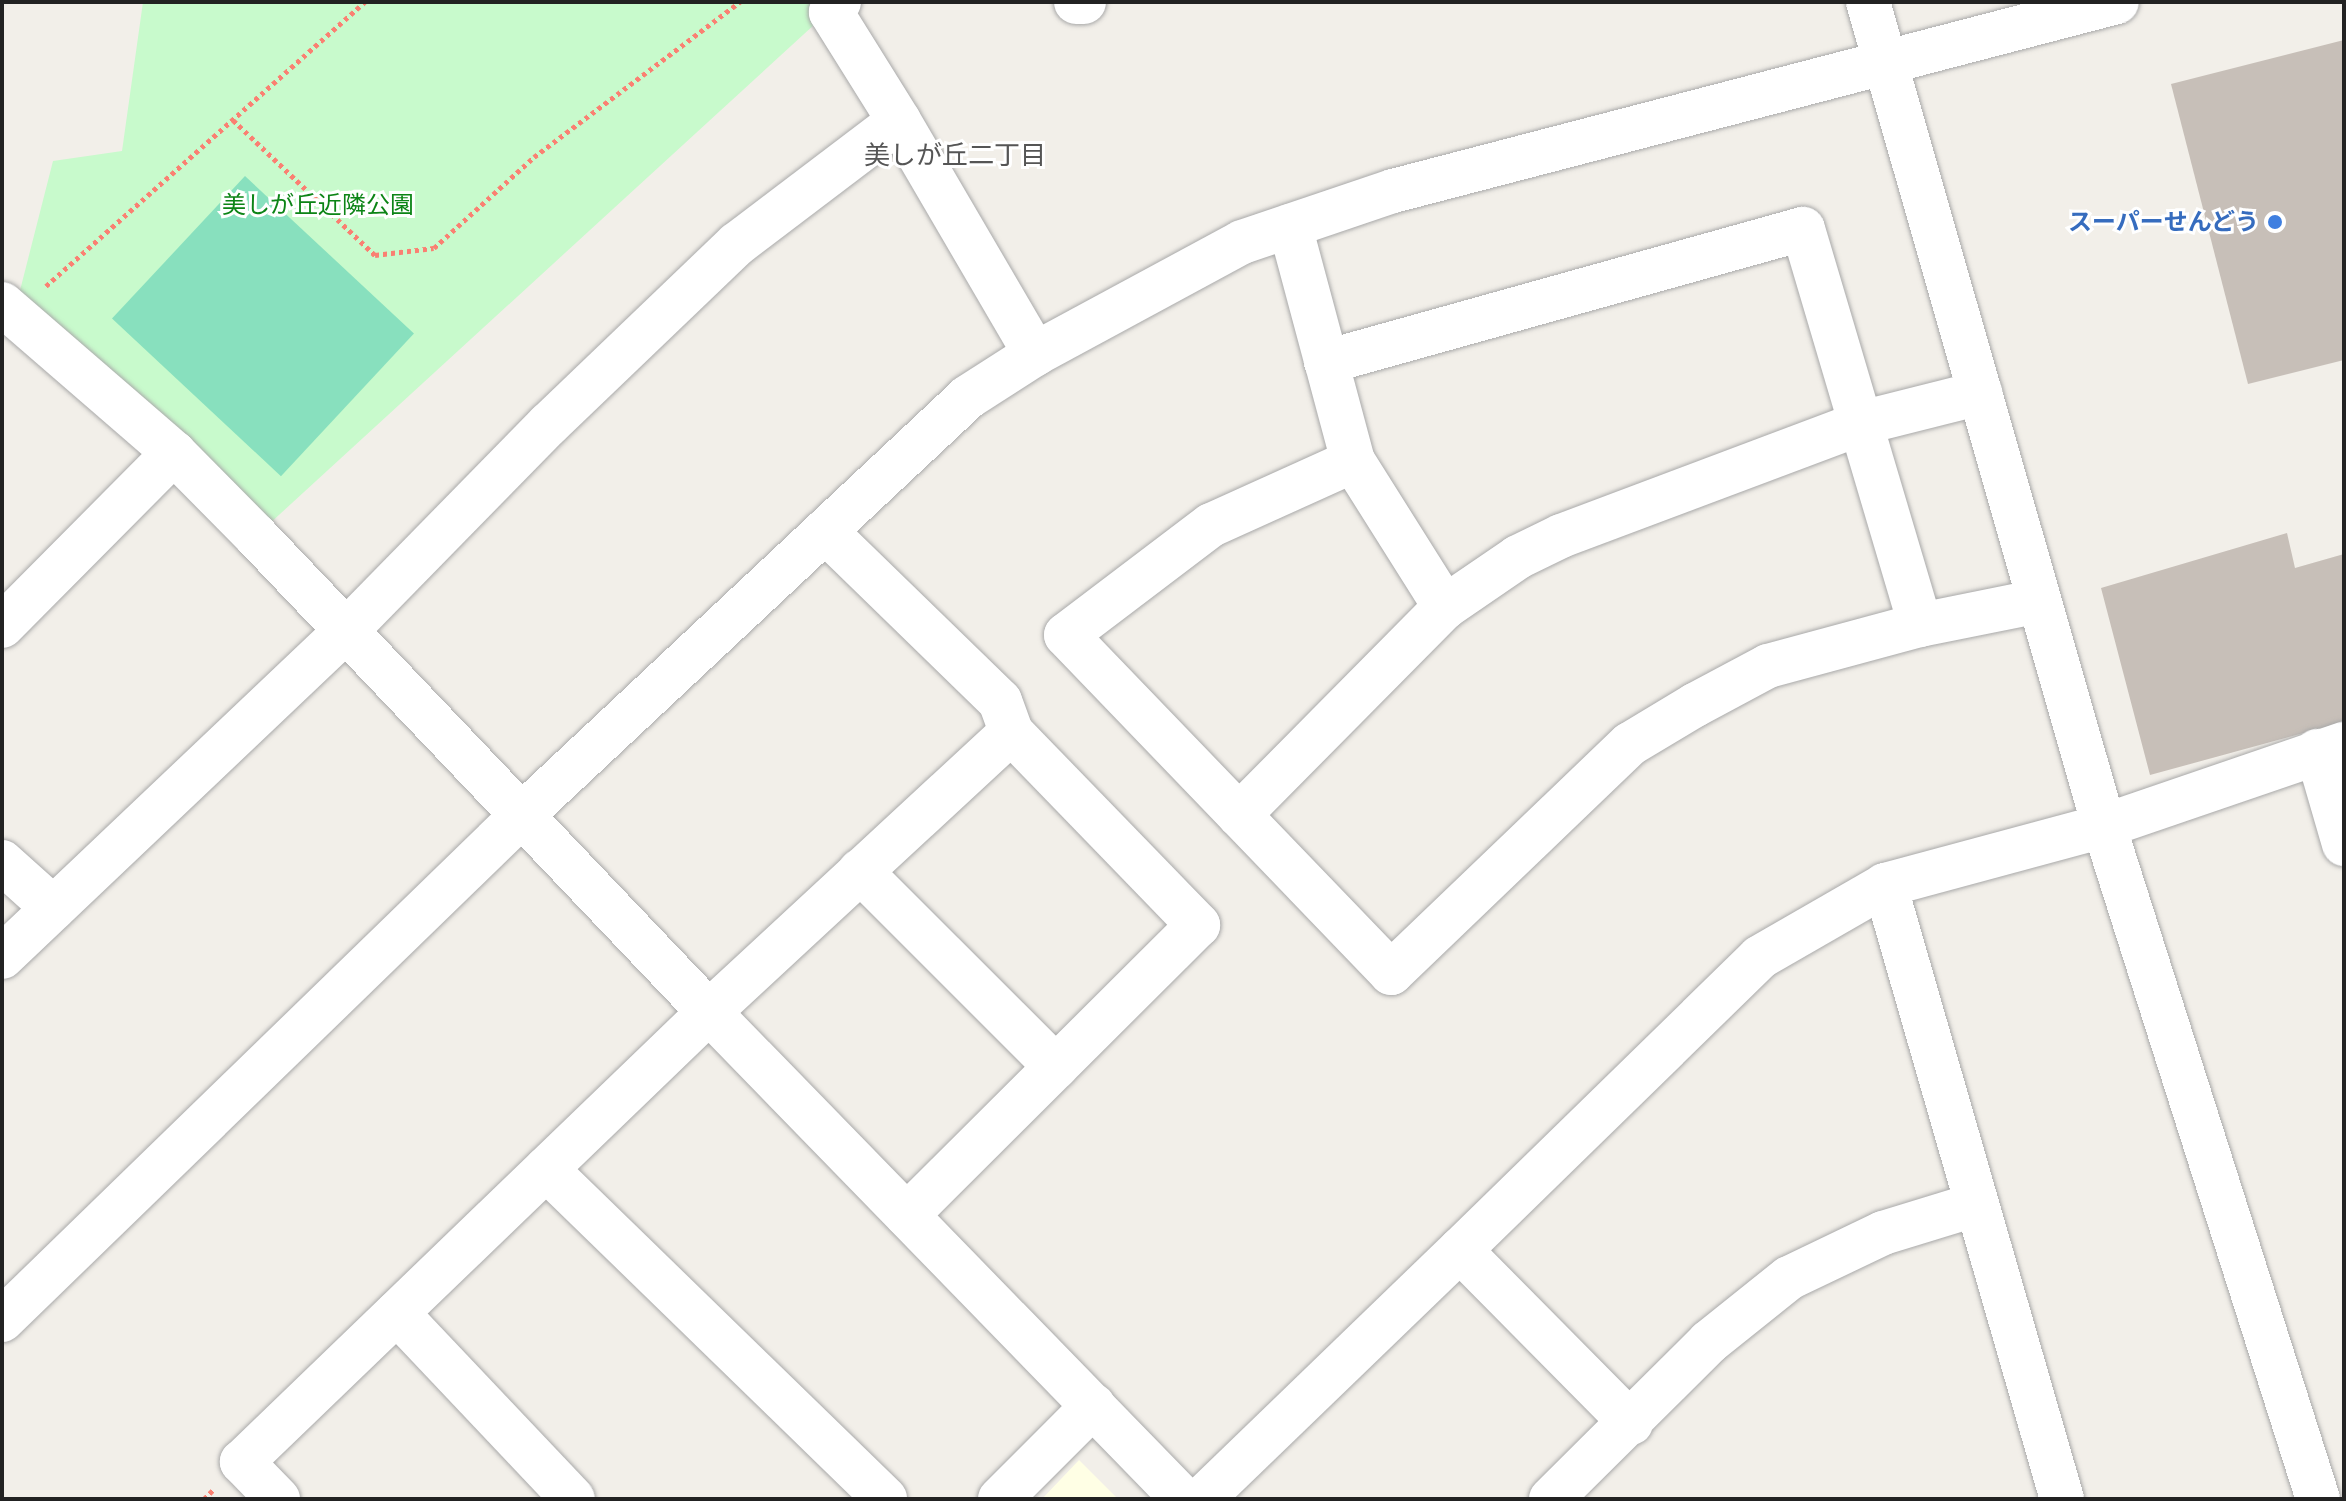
<!DOCTYPE html>
<meta charset="utf-8">
<style>
body{margin:0}
#map{position:relative;width:2346px;height:1501px;overflow:hidden;background:#f2efe9;font-family:"PT Sans","Noto Sans JP",sans-serif}
div>[style]{position:absolute}
[style*='--x']{left:calc(var(--x)*1px);top:calc(var(--y)*1px);width:calc(var(--w)*1px);rotate:calc(var(--a)*1deg)}
.education>*{inset:0;background:#ffffe5}
.park>*{inset:0;background:#c8facc}
.pitch>*{inset:0;background:#88e0be;transform-origin:0 0}
.building>*{inset:0;background:#c7bfb8}
.path>*{height:5px;margin-top:-2.5px;transform-origin:0;background:repeating-linear-gradient(90deg,#fa8072 0 4px,transparent 0 8px)}
.roads{filter:drop-shadow(0 0 2px #a9a9a9) drop-shadow(0 0 2px #a9a9a9)}
.minor>*{height:44px;margin:-22px;padding:0 22px;transform-origin:22px;border-radius:22px;background:#fff}
.tertiary>*{height:44px;margin:-22px;padding:0 22px;transform-origin:22px;border-radius:22px;background:#fff}
.dots>*{width:22px;height:22px;translate:-50% -50%;box-sizing:border-box;border:4px solid #fff;border-radius:50%}
span{translate:-50% -50%;white-space:nowrap;text-align:center;line-height:1.15;-webkit-text-stroke:6px #fff;paint-order:stroke}
.park-label{font-size:24px;color:#0c8416}
.shop-label{font-size:24px;color:#366cbe;font-weight:700}
.right{translate:-100% -50%;text-align:right}
.neighbourhood-label{font-size:26px;color:#555}
.frame{position:absolute;inset:0;border:4px solid #222;pointer-events:none}
</style>
<div id="map">
<div class="education">
<i style="clip-path:polygon(1079px 1460px,1118px 1499px,1042px 1499px)"></i>
</div>
<div class="park">
<i style="clip-path:polygon(143px 2px,839px 2px,256px 536px,14px 314px,53px 161px,122px 151px)"></i>
</div>
<div class="pitch">
<i style="left:245px;top:176px;width:231px;height:195px;rotate:43deg"></i>
</div>
<div class="building">
<i style="clip-path:polygon(2344px 40px,2344px 360px,2248px 384px,2171px 84px)"></i>
<i style="clip-path:polygon(2287px 533px,2295px 568px,2344px 554px,2344px 722px,2150px 775px,2101px 588px)"></i>
</div>
<div class="path">
<i style="--x:233;--y:120;--w:196;--a:43.6"></i>
<i style="--x:375;--y:255;--w:59;--a:-6.8"></i>
<i style="--x:434;--y:248;--w:135;--a:-42.3"></i>
<i style="--x:534;--y:157;--w:258;--a:-37"></i>
<i style="--x:46;--y:286;--w:427;--a:-41.7"></i>
<i style="--x:204;--y:1499;--w:13;--a:-45"></i>
</div>
<div class="roads">
<div class="minor">
<i style="--x:839;--y:2;--w:13;--a:129"></i>
<i style="--x:831;--y:12;--w:128;--a:58"></i>
<i style="--x:899;--y:121;--w:270;--a:59.7"></i>
<i style="--x:1076;--y:2;--w:8;--a:0"></i>
<i style="--x:1290;--y:226;--w:243;--a:75"></i>
<i style="--x:1353;--y:461;--w:173;--a:57.8"></i>
<i style="--x:2;--y:304;--w:228;--a:40.9"></i>
<i style="--x:174;--y:453;--w:117;--a:45.3"></i>
<i style="--x:256;--y:536;--w:657;--a:46.42"></i>
<i style="--x:709;--y:1012;--w:680;--a:45.78"></i>
<i style="--x:1326;--y:362;--w:495;--a:-15.6"></i>
<i style="--x:1803;--y:229;--w:413;--a:73.5"></i>
<i style="--x:1353;--y:461;--w:156;--a:155.7"></i>
<i style="--x:1211;--y:525;--w:182;--a:142.8"></i>
<i style="--x:1066;--y:635;--w:469;--a:46.1"></i>
<i style="--x:1391;--y:973;--w:331;--a:-43.8"></i>
<i style="--x:1630;--y:744;--w:76;--a:-31"></i>
<i style="--x:1695;--y:705;--w:83;--a:-28.1"></i>
<i style="--x:1768;--y:666;--w:157;--a:-15.1"></i>
<i style="--x:1920;--y:625;--w:121;--a:-11.4"></i>
<i style="--x:825;--y:531;--w:244;--a:44.2"></i>
<i style="--x:1000;--y:701;--w:33;--a:70"></i>
<i style="--x:2;--y:626;--w:244;--a:-45.2"></i>
<i style="--x:2317;--y:751;--w:97;--a:73.8"></i>
<i style="--x:1239;--y:815;--w:293;--a:-45.3"></i>
<i style="--x:1445;--y:607;--w:88;--a:-34.4"></i>
<i style="--x:1518;--y:557;--w:48;--a:-26"></i>
<i style="--x:1561;--y:536;--w:321;--a:-20.6"></i>
<i style="--x:1861;--y:423;--w:123;--a:-14.1"></i>
<i style="--x:2;--y:862;--w:69;--a:42"></i>
<i style="--x:860;--y:871;--w:277;--a:45"></i>
<i style="--x:1885;--y:885;--w:639;--a:73.92"></i>
<i style="--x:2;--y:957;--w:477;--a:-43.5"></i>
<i style="--x:348;--y:629;--w:287;--a:-45.6"></i>
<i style="--x:549;--y:424;--w:260;--a:-43.8"></i>
<i style="--x:737;--y:244;--w:203;--a:-37.2"></i>
<i style="--x:546;--y:1169;--w:473;--a:44.2"></i>
<i style="--x:397;--y:1313;--w:256;--a:46.6"></i>
<i style="--x:1631;--y:1423;--w:243;--a:-134.7"></i>
<i style="--x:1460;--y:1250;--w:419;--a:-44.3"></i>
<i style="--x:1760;--y:957;--w:144;--a:-29.9"></i>
<i style="--x:1885;--y:885;--w:227;--a:-15.1"></i>
<i style="--x:2104;--y:826;--w:254;--a:-18.9"></i>
<i style="--x:278;--y:1499;--w:52;--a:-134.2"></i>
<i style="--x:242;--y:1462;--w:649;--a:-43.94"></i>
<i style="--x:709;--y:1012;--w:412;--a:-42.8"></i>
<i style="--x:1011;--y:732;--w:269;--a:45.9"></i>
<i style="--x:1198;--y:925;--w:411;--a:135.1"></i>
<i style="--x:1000;--y:1499;--w:132;--a:-45"></i>
<i style="--x:1202;--y:1499;--w:359;--a:-44"></i>
<i style="--x:1551;--y:1499;--w:223;--a:-44.8"></i>
<i style="--x:1709;--y:1342;--w:102;--a:-38.7"></i>
<i style="--x:1789;--y:1278;--w:104;--a:-25.6"></i>
<i style="--x:1883;--y:1233;--w:98;--a:-17.1"></i>
</div>
<div class="tertiary">
<i style="--x:1868;--y:2;--w:857;--a:74.02"></i>
<i style="--x:2104;--y:826;--w:706;--a:72.36"></i>
<i style="--x:2;--y:1320;--w:725;--a:-44.16"></i>
<i style="--x:522;--y:815;--w:611;--a:-43.14"></i>
<i style="--x:968;--y:397;--w:80;--a:-32.7"></i>
<i style="--x:1035;--y:354;--w:235;--a:-28.4"></i>
<i style="--x:1242;--y:242;--w:159;--a:-18.7"></i>
<i style="--x:1393;--y:191;--w:748;--a:-14.63"></i>
</div>
</div>
<div class="dots">
<i style="left:2275px;top:222px;background:#3f7fe0"></i>
</div>
<div class="park-label">
<span style="left:318px;top:205px">美しが丘近隣公園</span>
</div>
<div class="shop-label">
<span class="right" style="left:2259px;top:222px">スーパーせんどう</span>
</div>
<div class="neighbourhood-label">
<span style="left:955px;top:155px">美しが丘二丁目</span>
</div>
<div class="frame"></div>
</div>
